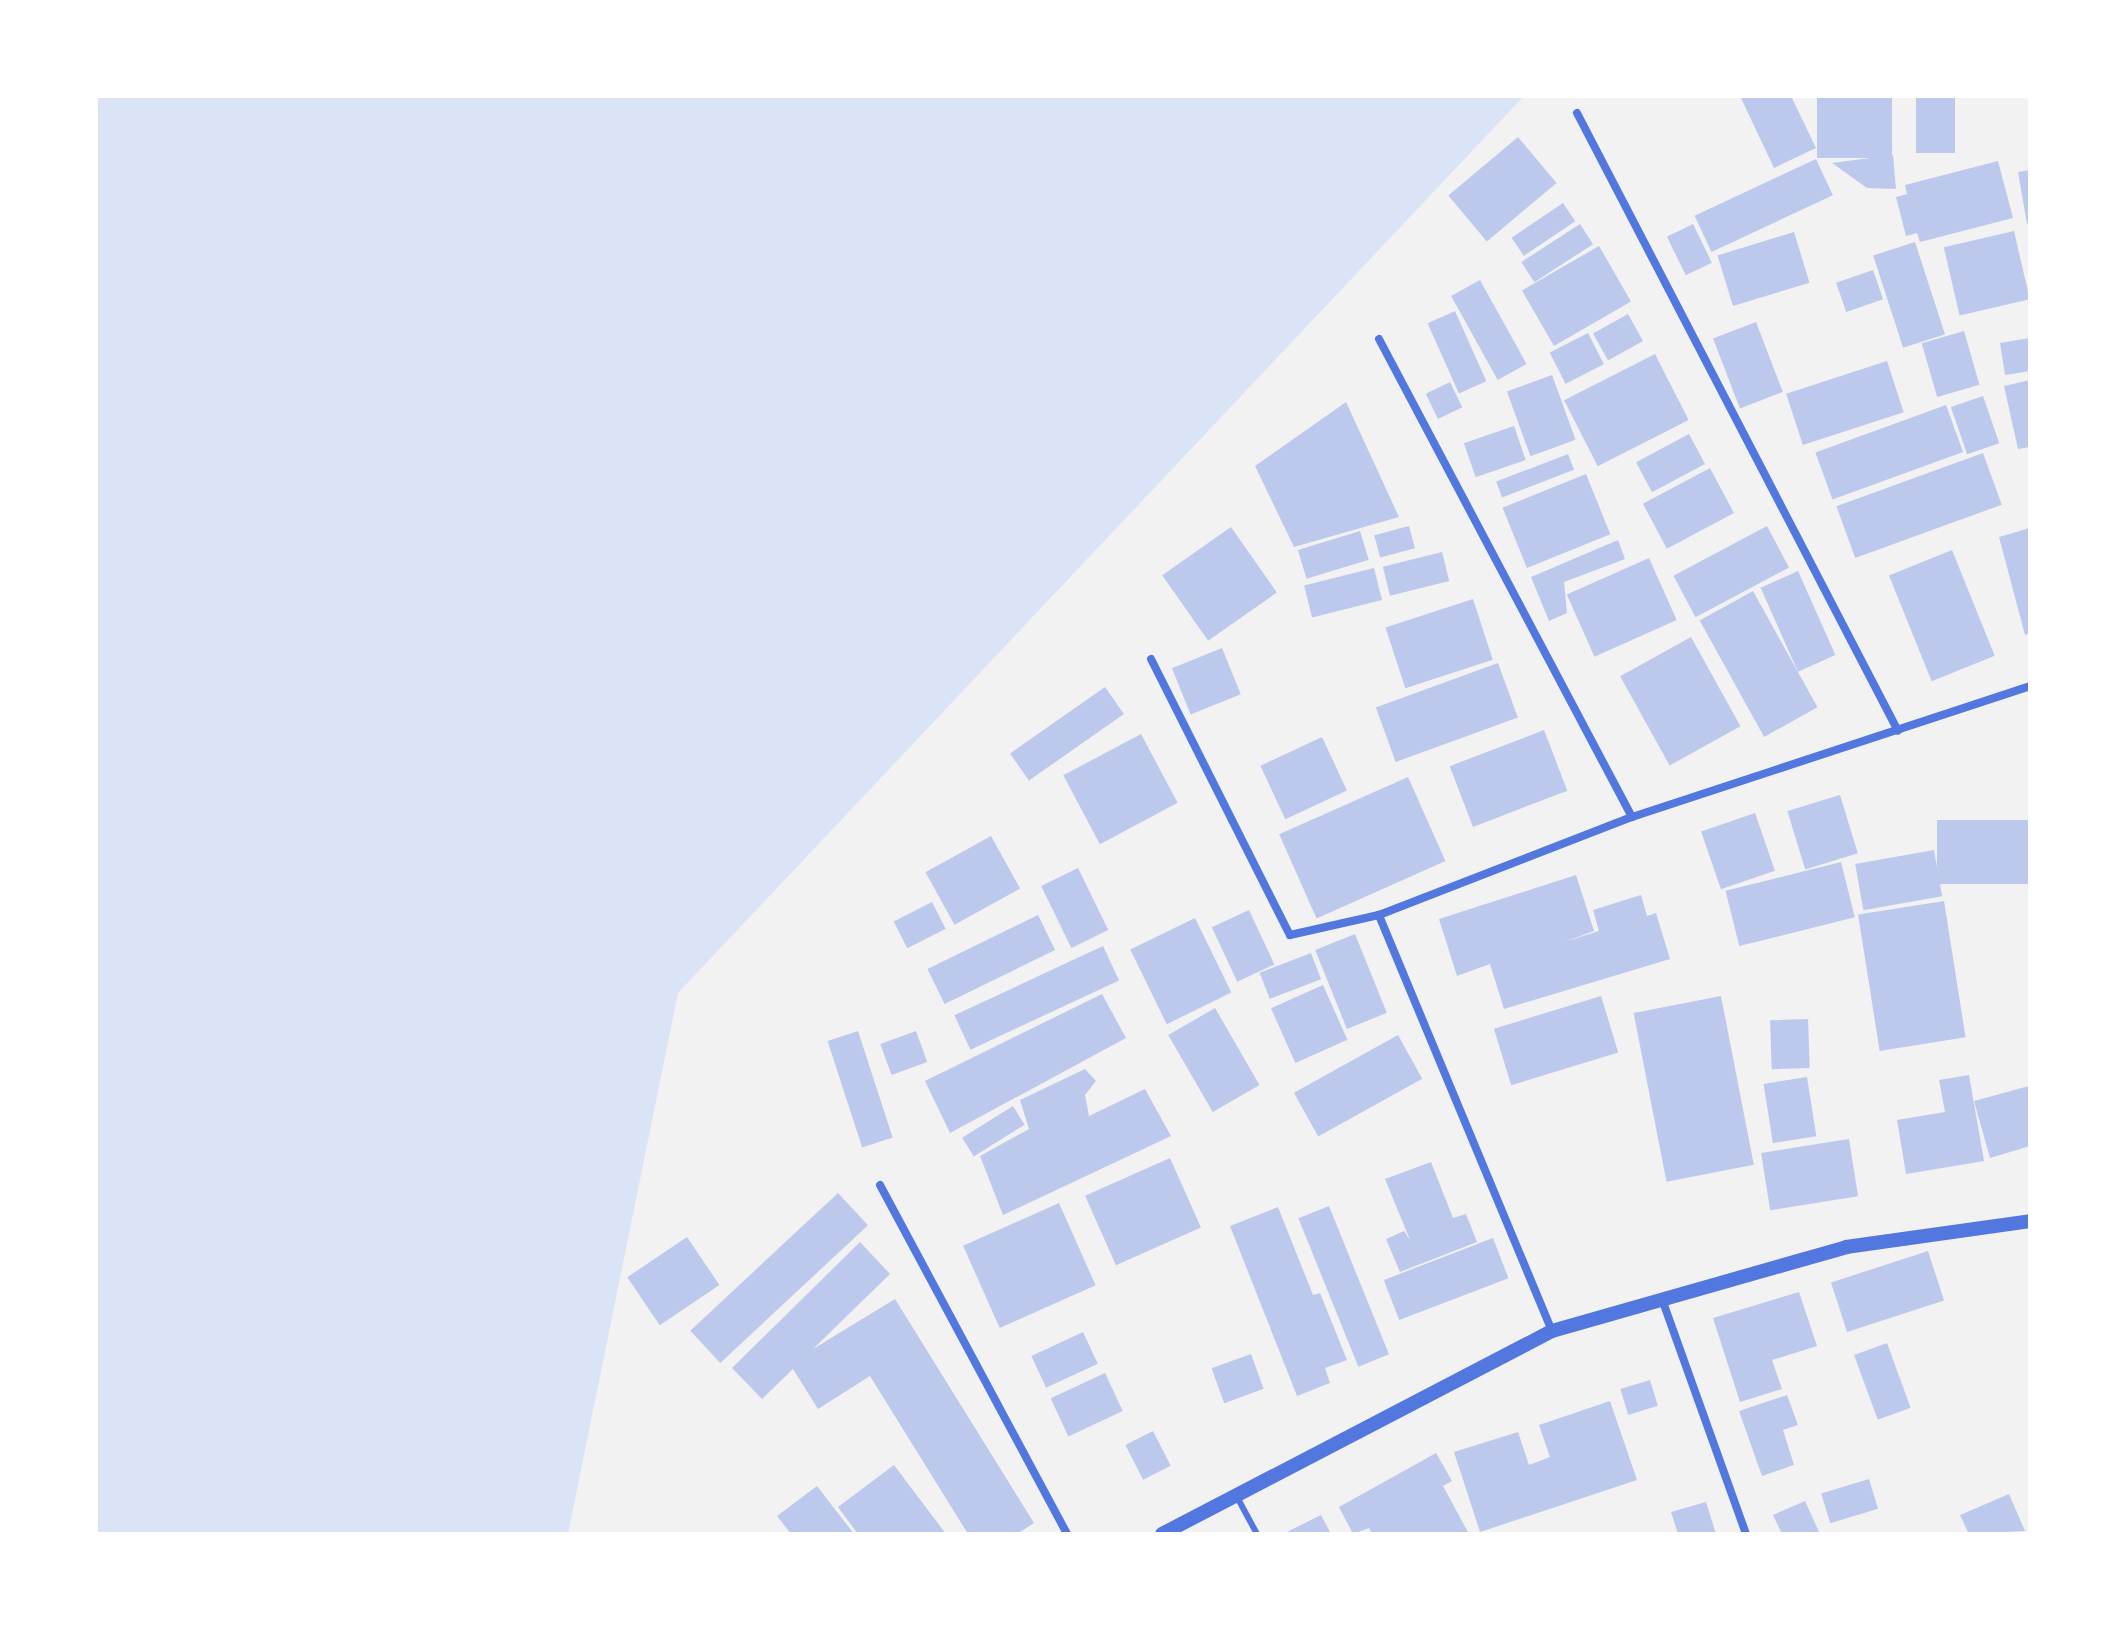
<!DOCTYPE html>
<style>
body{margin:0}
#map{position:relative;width:2126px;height:1630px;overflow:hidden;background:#f2f2f2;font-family:Merriweather,serif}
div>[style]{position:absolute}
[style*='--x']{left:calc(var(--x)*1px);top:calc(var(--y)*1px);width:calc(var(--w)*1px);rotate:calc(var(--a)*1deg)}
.green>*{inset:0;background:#dbe4f7}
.building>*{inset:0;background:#bdc9ec;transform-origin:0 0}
.service>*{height:6px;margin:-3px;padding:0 3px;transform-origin:3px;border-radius:3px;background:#5277de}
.minor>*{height:8px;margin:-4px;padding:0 4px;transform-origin:4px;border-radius:4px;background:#5277de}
.tertiary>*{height:14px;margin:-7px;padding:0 7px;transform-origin:7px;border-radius:7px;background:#5277de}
span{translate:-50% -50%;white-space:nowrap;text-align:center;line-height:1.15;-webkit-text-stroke:8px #fff;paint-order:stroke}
.frame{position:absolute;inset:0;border:98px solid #fff;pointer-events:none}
</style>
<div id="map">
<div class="green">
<i style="clip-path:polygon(96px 96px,1524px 96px,678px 993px,568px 1534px,96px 1534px)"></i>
</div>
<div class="building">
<i style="clip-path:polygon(1740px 96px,1791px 96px,1816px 148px,1774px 168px)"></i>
<i style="left:1817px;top:96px;width:75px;height:62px"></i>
<i style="left:1916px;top:96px;width:39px;height:57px"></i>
<i style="left:1518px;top:137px;width:60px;height:91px;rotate:50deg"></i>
<i style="clip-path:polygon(1893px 155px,1896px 189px,1867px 188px,1832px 163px)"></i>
<i style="left:1816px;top:159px;width:40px;height:134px;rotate:65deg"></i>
<i style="clip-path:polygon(1998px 161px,2013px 218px,1920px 242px,1917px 233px,1906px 236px,1896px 197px,1907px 194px,1905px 185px)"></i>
<i style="clip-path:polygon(2030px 170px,2030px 224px,2027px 224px,2018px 172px)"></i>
<i style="left:1563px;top:203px;width:22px;height:62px;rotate:56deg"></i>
<i style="left:1580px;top:224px;width:24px;height:70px;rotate:57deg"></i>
<i style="left:1693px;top:224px;width:43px;height:29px;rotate:64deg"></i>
<i style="left:2014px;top:231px;width:70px;height:72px;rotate:77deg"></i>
<i style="left:1794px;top:232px;width:53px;height:80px;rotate:73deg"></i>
<i style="left:1915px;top:242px;width:97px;height:44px;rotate:72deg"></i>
<i style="left:1599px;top:246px;width:64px;height:89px;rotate:60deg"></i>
<i style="left:1873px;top:270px;width:31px;height:39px;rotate:71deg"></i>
<i style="left:1480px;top:280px;width:96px;height:33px;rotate:61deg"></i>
<i style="left:1455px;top:311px;width:77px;height:30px;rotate:66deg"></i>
<i style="left:1628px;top:314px;width:31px;height:40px;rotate:61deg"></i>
<i style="left:1756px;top:322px;width:75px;height:46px;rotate:69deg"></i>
<i style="left:1964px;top:331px;width:56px;height:44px;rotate:74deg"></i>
<i style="left:1588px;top:333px;width:35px;height:43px;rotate:63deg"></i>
<i style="clip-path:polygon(2030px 338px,2030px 371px,2005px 375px,2000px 343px)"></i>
<i style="left:1655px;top:354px;width:74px;height:102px;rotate:63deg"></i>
<i style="left:1887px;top:361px;width:54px;height:106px;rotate:72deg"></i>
<i style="left:1552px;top:375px;width:69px;height:48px;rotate:70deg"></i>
<i style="clip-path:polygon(2030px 380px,2030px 447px,2018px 449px,2004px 386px)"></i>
<i style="left:1450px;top:382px;width:28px;height:27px;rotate:64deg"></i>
<i style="left:1983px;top:396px;width:50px;height:34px;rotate:71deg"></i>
<i style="clip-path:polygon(1346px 402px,1399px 517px,1294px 547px,1255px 466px)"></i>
<i style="left:1946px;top:405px;width:50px;height:139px;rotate:70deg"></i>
<i style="left:1514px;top:426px;width:36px;height:53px;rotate:71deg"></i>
<i style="left:1689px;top:434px;width:34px;height:60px;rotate:62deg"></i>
<i style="left:1983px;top:453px;width:55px;height:156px;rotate:70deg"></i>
<i style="left:1568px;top:454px;width:17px;height:77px;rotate:69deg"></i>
<i style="left:1710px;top:468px;width:51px;height:76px;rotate:62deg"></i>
<i style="left:1586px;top:474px;width:65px;height:90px;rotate:68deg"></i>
<i style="left:1409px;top:526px;width:23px;height:36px;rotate:75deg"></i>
<i style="left:1767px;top:526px;width:47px;height:106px;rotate:62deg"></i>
<i style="left:1231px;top:527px;width:80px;height:84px;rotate:55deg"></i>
<i style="clip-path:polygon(2030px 528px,2030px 633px,2025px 635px,1999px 537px)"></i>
<i style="left:1360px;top:531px;width:30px;height:65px;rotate:73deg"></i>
<i style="clip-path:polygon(1618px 540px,1625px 559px,1564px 582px,1567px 613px,1549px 621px,1531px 577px)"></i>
<i style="left:1952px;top:550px;width:114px;height:68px;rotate:68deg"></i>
<i style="left:1442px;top:552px;width:30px;height:61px;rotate:76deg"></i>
<i style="left:1649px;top:558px;width:68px;height:90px;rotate:66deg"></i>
<i style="left:1374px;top:568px;width:33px;height:72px;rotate:76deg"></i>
<i style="left:1798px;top:571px;width:92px;height:41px;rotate:66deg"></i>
<i style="left:1753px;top:591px;width:133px;height:61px;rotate:61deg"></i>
<i style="left:1473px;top:599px;width:64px;height:92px;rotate:72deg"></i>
<i style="left:1691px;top:637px;width:102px;height:81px;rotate:61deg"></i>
<i style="left:1222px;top:648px;width:50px;height:54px;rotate:68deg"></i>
<i style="left:1498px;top:663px;width:58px;height:130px;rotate:70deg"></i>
<i style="left:1105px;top:687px;width:33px;height:116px;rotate:55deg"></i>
<i style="left:1544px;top:730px;width:65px;height:101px;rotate:69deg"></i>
<i style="left:1141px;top:734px;width:78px;height:88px;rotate:62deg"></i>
<i style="left:1322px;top:737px;width:59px;height:68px;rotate:65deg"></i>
<i style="left:1408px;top:777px;width:92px;height:141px;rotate:66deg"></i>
<i style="left:1840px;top:795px;width:61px;height:55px;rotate:73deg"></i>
<i style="left:1755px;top:813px;width:61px;height:57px;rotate:71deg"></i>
<i style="left:2030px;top:820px;width:64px;height:93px;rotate:90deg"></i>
<i style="left:991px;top:836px;width:60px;height:75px;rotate:61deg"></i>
<i style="left:1934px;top:850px;width:47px;height:80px;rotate:80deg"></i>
<i style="left:1841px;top:862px;width:57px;height:119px;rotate:76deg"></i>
<i style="left:1078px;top:868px;width:69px;height:41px;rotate:64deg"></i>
<i style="clip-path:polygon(1576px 875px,1594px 931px,1564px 942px,1599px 931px,1593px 910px,1641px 895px,1647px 916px,1656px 913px,1670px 959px,1504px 1009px,1490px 964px,1457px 976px,1439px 919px)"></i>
<i style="left:1944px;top:901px;width:138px;height:87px;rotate:81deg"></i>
<i style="left:932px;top:902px;width:30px;height:43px;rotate:63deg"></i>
<i style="left:1249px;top:910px;width:60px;height:41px;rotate:65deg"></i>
<i style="left:1038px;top:915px;width:39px;height:123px;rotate:64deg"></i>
<i style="left:1195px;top:918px;width:83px;height:72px;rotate:64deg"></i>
<i style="left:1355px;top:934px;width:85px;height:43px;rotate:68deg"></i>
<i style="left:1103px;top:946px;width:38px;height:164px;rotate:65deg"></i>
<i style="left:1311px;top:953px;width:28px;height:55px;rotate:69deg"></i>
<i style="left:1323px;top:985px;width:60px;height:57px;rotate:66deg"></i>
<i style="clip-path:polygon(1102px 994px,1126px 1038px,950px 1133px,925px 1081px)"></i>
<i style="left:1601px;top:996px;width:59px;height:112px;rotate:73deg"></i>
<i style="left:1721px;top:996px;width:172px;height:89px;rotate:79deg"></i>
<i style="left:1215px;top:1008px;width:89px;height:54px;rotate:60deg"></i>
<i style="left:1808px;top:1019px;width:49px;height:38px;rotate:88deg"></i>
<i style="left:858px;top:1031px;width:112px;height:32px;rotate:72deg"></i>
<i style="left:916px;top:1031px;width:33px;height:38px;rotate:70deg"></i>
<i style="left:1398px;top:1035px;width:50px;height:119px;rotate:61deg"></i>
<i style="clip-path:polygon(1085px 1069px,1096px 1081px,1085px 1095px,1089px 1116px,1145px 1089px,1171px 1136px,1003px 1215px,980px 1156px,1029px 1129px,1020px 1100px)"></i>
<i style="clip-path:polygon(1969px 1075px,1984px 1161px,1906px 1174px,1897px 1120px,1945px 1112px,1939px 1080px)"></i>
<i style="left:1807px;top:1077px;width:60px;height:44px;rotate:81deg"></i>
<i style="clip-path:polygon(2029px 1086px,2030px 1146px,1990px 1158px,1974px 1101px)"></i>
<i style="left:1013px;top:1106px;width:22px;height:60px;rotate:58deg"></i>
<i style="left:1849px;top:1139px;width:58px;height:89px;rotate:81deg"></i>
<i style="left:1170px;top:1158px;width:76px;height:93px;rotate:66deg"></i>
<i style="clip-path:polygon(1431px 1162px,1453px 1218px,1466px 1214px,1477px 1242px,1400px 1272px,1386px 1239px,1404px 1231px,1410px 1240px,1385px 1179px)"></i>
<i style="left:838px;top:1193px;width:44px;height:202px;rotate:47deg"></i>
<i style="left:1059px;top:1203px;width:90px;height:105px;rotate:66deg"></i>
<i style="left:1329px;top:1206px;width:160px;height:33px;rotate:68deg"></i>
<i style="clip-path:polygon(1278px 1207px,1313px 1295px,1320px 1293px,1347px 1360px,1325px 1368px,1330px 1383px,1297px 1396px,1230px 1226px)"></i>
<i style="left:687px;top:1237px;width:58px;height:72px;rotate:56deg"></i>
<i style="left:1493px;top:1238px;width:43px;height:117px;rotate:69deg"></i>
<i style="clip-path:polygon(860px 1242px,890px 1274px,813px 1349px,895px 1299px,1034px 1523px,1017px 1534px,968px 1534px,870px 1376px,818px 1409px,793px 1369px,762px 1399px,732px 1368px)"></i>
<i style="left:1928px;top:1251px;width:52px;height:102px;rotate:72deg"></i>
<i style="clip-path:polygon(1799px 1292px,1817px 1346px,1772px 1360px,1782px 1389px,1740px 1402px,1713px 1318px)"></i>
<i style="left:1083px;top:1332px;width:35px;height:57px;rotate:65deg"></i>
<i style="left:1887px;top:1343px;width:69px;height:35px;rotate:70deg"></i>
<i style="left:1251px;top:1354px;width:37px;height:42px;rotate:70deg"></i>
<i style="left:1105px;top:1373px;width:42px;height:60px;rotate:65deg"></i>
<i style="left:1650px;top:1380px;width:27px;height:31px;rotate:73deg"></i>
<i style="clip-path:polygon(1787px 1395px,1798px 1425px,1783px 1430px,1794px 1465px,1762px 1476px,1739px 1411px)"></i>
<i style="clip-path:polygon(1610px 1401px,1637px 1480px,1480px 1532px,1454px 1452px,1518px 1432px,1529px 1465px,1550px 1457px,1539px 1425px)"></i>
<i style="left:1153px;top:1431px;width:39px;height:31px;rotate:63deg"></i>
<i style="clip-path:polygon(1436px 1453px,1452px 1481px,1443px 1486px,1469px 1534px,1372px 1534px,1369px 1528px,1353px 1534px,1339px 1507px)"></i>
<i style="clip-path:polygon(894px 1465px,946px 1534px,858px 1534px,838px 1507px)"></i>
<i style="left:1869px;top:1479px;width:31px;height:50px;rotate:73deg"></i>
<i style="clip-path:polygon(817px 1486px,854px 1534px,791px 1534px,777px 1516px)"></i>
<i style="clip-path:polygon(2009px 1494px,2025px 1531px,1969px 1534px,1960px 1515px)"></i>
<i style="clip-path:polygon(1805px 1501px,1820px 1534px,1782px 1534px,1773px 1515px)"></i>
<i style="clip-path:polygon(1706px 1502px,1716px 1534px,1678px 1534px,1671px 1512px)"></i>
<i style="clip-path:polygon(1321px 1515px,1331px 1534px,1283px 1534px)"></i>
</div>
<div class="service">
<i style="--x:1237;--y:1497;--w:42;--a:61.6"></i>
</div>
<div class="minor">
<i style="--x:1577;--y:113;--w:696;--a:62.55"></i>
<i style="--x:1379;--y:339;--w:541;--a:62.11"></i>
<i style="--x:1151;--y:659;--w:309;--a:63.3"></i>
<i style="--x:1290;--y:935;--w:91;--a:-12.7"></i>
<i style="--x:880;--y:1185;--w:396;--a:61.8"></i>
<i style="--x:1663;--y:1302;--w:246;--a:70.3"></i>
<i style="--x:1552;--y:1331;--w:451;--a:-112.6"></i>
<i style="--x:1379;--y:915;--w:271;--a:-21.2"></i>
<i style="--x:1632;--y:817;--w:419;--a:-18.2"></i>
</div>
<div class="tertiary">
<i style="--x:1162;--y:1534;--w:440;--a:-27.5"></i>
<i style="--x:1552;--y:1331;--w:306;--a:-15.9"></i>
<i style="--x:1846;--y:1247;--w:186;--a:-8"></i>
</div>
<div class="frame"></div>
</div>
